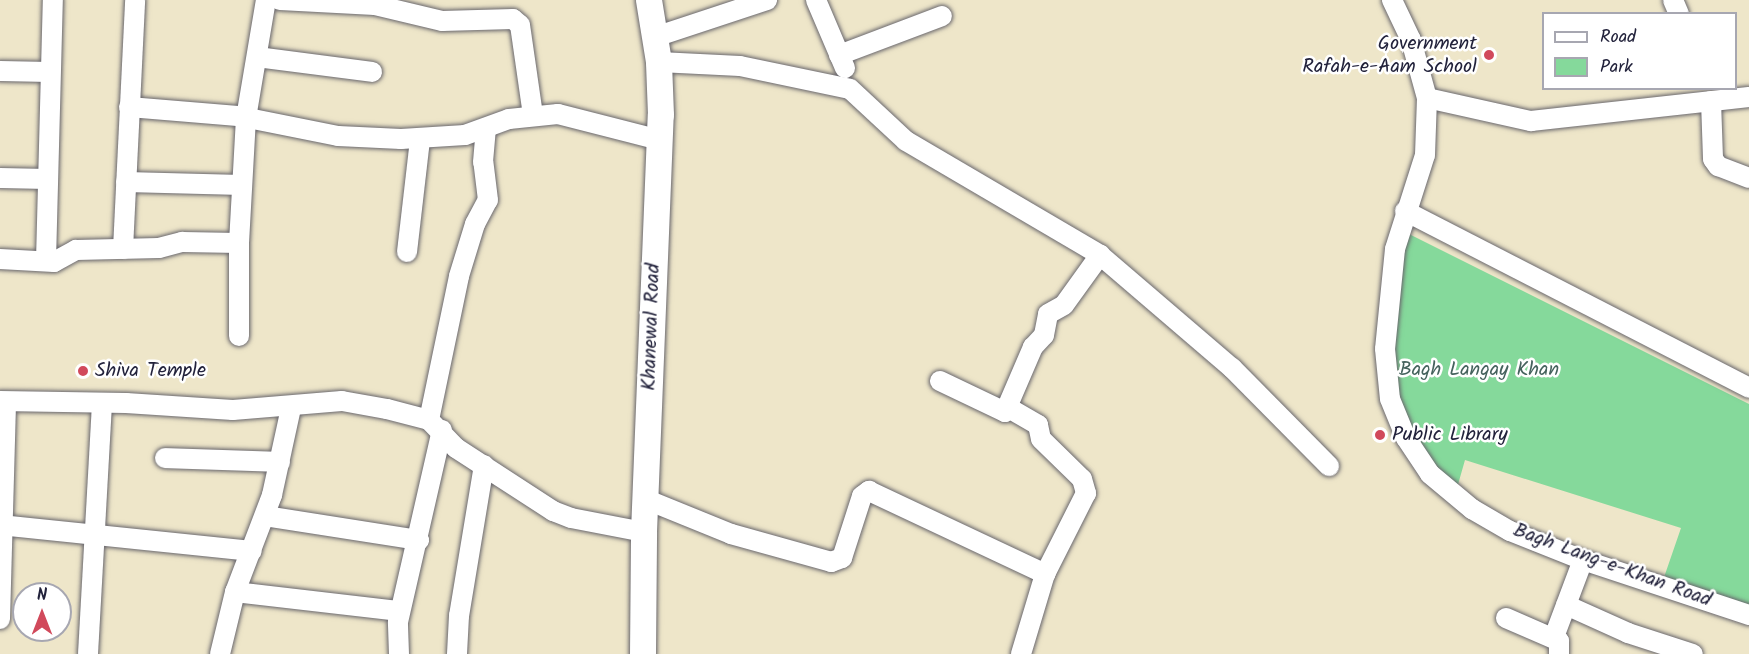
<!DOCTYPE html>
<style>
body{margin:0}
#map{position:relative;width:1749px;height:654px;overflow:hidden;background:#eee6c9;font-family:Kalam,sans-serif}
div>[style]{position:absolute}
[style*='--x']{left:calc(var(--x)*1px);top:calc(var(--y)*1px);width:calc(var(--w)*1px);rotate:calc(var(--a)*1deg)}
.green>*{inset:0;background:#85d99b}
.roads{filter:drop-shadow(0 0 2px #69676d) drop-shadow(0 0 2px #69676d)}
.minor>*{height:20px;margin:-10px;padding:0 10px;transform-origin:10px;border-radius:10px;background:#fff}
.major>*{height:26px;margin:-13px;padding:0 13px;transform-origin:13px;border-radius:13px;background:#fff}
.dots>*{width:16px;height:16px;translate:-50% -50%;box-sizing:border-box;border:3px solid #fff;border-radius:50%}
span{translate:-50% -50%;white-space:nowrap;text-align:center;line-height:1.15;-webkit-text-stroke:5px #fff;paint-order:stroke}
.poi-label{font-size:20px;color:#22223b}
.right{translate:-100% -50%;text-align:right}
.left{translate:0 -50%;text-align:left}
.street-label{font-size:20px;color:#22223b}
.park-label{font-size:20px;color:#45625d}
.legend{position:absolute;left:1542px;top:12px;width:195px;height:78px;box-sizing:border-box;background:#fff;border:2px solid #a7a7b1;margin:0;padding:8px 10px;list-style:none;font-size:18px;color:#22223b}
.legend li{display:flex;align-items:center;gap:12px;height:30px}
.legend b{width:30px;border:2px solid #a7a7b1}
.north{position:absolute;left:12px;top:582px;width:60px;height:60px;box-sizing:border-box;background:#fff;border:2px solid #a7a7b1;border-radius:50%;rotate:0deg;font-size:16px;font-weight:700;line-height:24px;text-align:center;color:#22223b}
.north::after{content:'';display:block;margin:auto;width:21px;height:27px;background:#d1495b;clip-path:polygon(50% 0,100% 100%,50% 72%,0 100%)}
</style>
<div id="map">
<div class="green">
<i style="clip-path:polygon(1399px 229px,1749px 404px,1749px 615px,1661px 586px,1681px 528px,1465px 460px,1455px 495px,1390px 399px)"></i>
</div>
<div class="roads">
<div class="minor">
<i style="--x:280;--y:0;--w:95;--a:3"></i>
<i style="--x:375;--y:5;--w:69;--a:13.4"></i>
<i style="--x:442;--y:21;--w:71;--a:-1.6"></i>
<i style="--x:513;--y:19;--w:9;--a:41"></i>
<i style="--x:520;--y:25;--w:91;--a:81.8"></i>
<i style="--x:816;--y:0;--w:74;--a:66.9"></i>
<i style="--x:1392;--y:0;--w:44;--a:64.6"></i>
<i style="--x:1411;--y:40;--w:60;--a:74.6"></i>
<i style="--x:1427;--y:98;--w:57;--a:92"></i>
<i style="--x:1425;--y:155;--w:99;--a:107.7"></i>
<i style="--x:1395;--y:249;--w:100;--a:95.7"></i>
<i style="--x:1385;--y:349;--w:50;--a:84.3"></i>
<i style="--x:1390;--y:399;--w:42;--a:67.7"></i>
<i style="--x:1406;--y:438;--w:43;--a:56.3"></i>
<i style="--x:1430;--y:474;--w:55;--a:39.8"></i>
<i style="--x:1472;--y:509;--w:44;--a:30.1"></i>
<i style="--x:1510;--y:531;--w:79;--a:21.7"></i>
<i style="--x:1583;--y:560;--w:175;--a:18.3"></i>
<i style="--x:1673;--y:0;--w:15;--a:67"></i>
<i style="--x:655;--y:37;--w:118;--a:-18.3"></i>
<i style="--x:839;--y:55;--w:110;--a:-20.7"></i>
<i style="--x:257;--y:57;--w:116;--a:7.4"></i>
<i style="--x:659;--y:62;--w:81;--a:2.8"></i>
<i style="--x:740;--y:66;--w:112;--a:11.8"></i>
<i style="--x:850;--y:89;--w:76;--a:42.9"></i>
<i style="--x:906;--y:141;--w:225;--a:30.4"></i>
<i style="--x:1100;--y:255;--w:174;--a:40.6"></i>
<i style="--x:1232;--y:368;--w:138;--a:45.3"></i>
<i style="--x:0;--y:71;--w:50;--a:1.1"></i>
<i style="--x:1427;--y:98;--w:107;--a:12.5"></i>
<i style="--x:1531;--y:121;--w:219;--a:-6.3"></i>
<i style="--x:1711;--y:101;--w:58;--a:88"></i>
<i style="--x:1713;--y:159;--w:9;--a:54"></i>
<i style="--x:1718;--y:166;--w:33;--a:21"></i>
<i style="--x:129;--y:107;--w:109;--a:4.7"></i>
<i style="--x:238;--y:116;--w:102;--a:11.3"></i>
<i style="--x:338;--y:136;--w:63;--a:2.7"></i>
<i style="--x:401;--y:139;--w:64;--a:-3.6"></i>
<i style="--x:465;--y:135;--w:47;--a:-20"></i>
<i style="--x:509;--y:119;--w:49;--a:-5.8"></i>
<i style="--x:558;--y:114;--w:105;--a:14.3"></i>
<i style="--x:0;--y:178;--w:48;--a:1.2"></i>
<i style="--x:126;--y:182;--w:116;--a:1.5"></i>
<i style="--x:1405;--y:211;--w:387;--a:27.2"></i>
<i style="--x:123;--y:249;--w:249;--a:-87.2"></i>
<i style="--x:407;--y:252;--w:114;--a:-83.4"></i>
<i style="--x:0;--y:259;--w:54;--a:3.2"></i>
<i style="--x:54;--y:262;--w:25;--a:-29"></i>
<i style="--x:76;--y:250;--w:83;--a:-1.4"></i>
<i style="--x:159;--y:248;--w:24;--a:-15"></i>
<i style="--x:182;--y:242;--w:57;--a:1"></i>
<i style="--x:46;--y:261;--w:261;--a:-88.5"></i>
<i style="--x:239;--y:336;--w:93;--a:-90"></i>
<i style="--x:239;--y:243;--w:125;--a:-86.8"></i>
<i style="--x:246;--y:118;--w:120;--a:-80.4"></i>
<i style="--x:940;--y:381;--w:72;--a:25.5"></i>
<i style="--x:1005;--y:412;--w:71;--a:-66.7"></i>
<i style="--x:1033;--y:347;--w:16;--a:-47"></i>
<i style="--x:1044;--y:335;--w:21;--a:-79"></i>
<i style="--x:1048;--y:314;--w:18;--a:-29"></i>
<i style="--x:1064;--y:305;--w:62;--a:-54.2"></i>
<i style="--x:0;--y:401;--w:126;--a:0.9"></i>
<i style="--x:126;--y:403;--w:107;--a:3.7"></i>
<i style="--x:233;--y:410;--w:109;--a:-4.7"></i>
<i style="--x:342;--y:401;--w:46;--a:10.1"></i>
<i style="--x:387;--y:409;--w:43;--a:14.7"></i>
<i style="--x:429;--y:420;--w:39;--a:46"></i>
<i style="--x:456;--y:448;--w:116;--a:33"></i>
<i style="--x:553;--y:511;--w:19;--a:21"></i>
<i style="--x:571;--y:518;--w:74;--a:10.9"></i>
<i style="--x:1007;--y:407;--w:36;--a:30"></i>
<i style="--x:1038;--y:425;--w:14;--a:78"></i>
<i style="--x:1041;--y:439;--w:57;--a:44.3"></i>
<i style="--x:1082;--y:479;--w:15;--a:74"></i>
<i style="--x:1086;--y:493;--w:91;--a:116.8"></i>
<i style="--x:1045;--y:574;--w:84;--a:106.7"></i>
<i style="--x:429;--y:420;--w:147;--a:-78.2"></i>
<i style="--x:459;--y:276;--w:54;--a:-72.9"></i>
<i style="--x:475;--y:224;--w:27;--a:-62"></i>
<i style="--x:488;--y:200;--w:38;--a:-97"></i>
<i style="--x:483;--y:162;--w:34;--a:-85"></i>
<i style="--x:165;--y:458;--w:115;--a:2"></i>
<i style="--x:645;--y:499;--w:93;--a:22.1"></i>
<i style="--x:731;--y:534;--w:104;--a:15.6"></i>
<i style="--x:831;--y:562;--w:12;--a:-20"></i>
<i style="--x:842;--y:558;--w:65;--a:-72.1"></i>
<i style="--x:862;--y:496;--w:9;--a:-36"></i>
<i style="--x:869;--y:491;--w:195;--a:25.2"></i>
<i style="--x:265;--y:516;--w:156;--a:8.9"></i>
<i style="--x:0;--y:525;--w:253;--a:5.9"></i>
<i style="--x:235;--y:592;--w:166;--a:6.6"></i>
<i style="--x:1566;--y:605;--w:68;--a:24.3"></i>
<i style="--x:1628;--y:633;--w:68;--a:17.9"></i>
<i style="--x:1506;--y:618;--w:58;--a:23.5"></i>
<i style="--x:1559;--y:641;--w:13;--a:90"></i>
<i style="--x:0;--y:619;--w:217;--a:-88.4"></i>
<i style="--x:1554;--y:637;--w:82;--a:-69.4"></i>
<i style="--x:88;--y:654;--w:251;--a:-86.8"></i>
<i style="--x:220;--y:654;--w:64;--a:-76.4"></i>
<i style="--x:235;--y:592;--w:104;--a:-69.1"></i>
<i style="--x:272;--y:495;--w:89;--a:-77.7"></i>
<i style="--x:399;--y:654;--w:32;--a:-92"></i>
<i style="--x:398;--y:622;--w:197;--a:-77.1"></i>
<i style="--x:457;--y:654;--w:38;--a:-87"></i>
<i style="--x:459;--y:616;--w:153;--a:-80.6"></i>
</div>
<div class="major">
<i style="--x:643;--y:654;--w:122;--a:-89.5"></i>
<i style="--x:644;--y:532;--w:417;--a:-87.7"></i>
<i style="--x:661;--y:115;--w:53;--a:-92.2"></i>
<i style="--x:659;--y:62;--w:63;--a:-99.2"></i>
</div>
</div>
<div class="dots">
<i style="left:1489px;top:55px;background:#d1495b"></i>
<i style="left:83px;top:371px;background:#d1495b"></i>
<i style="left:1380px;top:435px;background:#d1495b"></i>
</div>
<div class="poi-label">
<span class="right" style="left:1477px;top:56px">Government<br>Rafah-e-Aam School</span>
<span class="left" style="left:95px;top:371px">Shiva Temple</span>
<span class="left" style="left:1392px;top:435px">Public Library</span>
</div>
<div class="street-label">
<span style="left:652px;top:327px;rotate:-88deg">Khanewal Road</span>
<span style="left:1612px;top:566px;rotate:20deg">Bagh Lang-e-Khan Road</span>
</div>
<div class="park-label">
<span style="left:1479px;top:370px">Bagh Langay Khan</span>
</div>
<ul class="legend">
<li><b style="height:8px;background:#fff"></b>Road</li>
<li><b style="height:16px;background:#85d99b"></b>Park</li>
</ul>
<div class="north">N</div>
</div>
